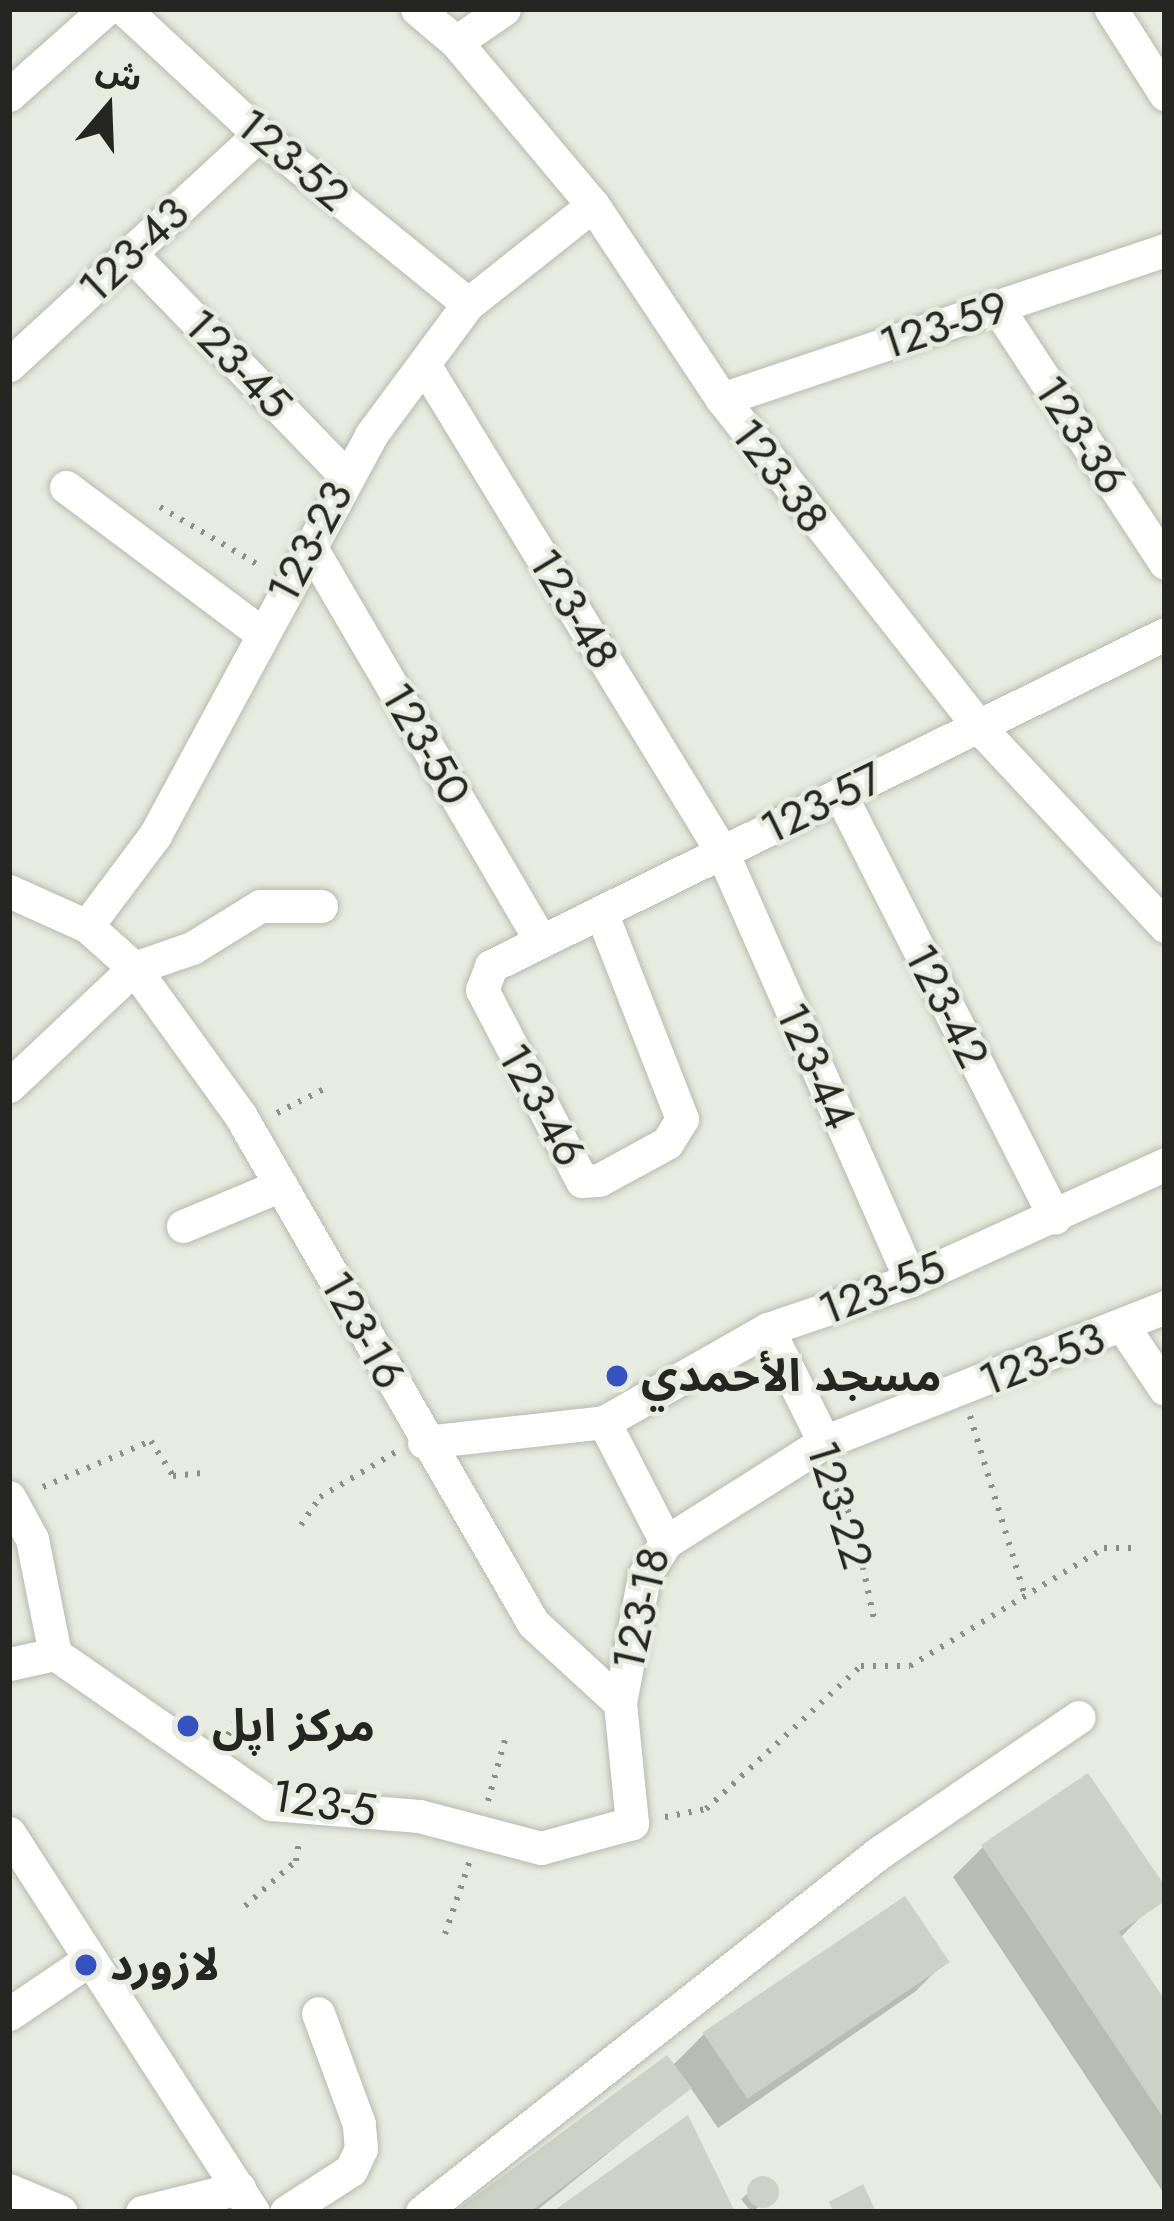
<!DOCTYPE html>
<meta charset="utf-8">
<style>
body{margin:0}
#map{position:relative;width:1174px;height:2221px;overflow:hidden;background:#e8ebdf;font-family:Jost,"Noto Sans Arabic",sans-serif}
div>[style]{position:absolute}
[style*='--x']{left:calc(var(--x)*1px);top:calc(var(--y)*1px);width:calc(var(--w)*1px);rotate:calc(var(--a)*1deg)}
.shadow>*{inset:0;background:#0003;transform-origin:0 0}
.building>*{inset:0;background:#ced1c5;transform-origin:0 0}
.round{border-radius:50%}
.path>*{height:6px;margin-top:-3px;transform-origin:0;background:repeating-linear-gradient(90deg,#8e9088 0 3px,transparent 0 12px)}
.roads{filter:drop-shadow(0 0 3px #b7baae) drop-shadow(0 0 3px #b7baae)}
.minor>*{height:33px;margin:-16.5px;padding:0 16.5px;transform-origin:16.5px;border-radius:16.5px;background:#fff}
.dots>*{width:33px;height:33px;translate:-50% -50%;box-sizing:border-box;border:6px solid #e8ebdf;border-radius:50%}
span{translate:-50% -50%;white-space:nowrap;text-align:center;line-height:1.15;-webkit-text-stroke:9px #e8ebdf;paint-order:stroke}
.street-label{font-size:45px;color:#252621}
.poi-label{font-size:45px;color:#252621;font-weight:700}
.left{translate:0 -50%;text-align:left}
.frame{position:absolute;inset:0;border:12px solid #252621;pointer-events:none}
.north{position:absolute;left:48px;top:48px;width:120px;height:120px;-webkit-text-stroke:9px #e8ebdf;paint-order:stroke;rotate:19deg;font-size:33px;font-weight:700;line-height:48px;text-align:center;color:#252621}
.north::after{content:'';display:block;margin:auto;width:42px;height:54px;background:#252621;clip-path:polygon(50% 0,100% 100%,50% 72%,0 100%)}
</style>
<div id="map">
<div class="shadow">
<i style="clip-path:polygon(983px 1847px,1165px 1892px,1120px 1938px,1165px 2006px,1165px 2195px,953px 1877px)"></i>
<i style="clip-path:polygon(946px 1961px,916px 1991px,718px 2128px,690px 2087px,535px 2212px,459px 2212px,672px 2066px,704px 2034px)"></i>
<i style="left:764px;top:2180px;width:17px;height:30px;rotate:50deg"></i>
</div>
<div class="building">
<i style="clip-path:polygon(1088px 1773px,1165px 1886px,1165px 1901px,1119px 1932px,1165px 2000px,1165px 2120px,981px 1845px)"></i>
<i style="left:905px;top:1896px;width:80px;height:244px;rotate:56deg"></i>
<i style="clip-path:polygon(667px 2055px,692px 2088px,530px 2212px,454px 2212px)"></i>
<i style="clip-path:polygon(688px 2115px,735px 2212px,552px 2212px)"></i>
<i class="round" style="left:747px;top:2176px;width:32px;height:32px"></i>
<i style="clip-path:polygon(863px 2184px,876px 2212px,834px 2212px,829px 2202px)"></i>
</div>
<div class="path">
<i style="--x:160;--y:507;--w:116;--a:30.5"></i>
<i style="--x:277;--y:1113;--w:53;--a:-27.1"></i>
<i style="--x:970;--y:1416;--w:185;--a:73"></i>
<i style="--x:831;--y:1478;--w:47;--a:62.4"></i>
<i style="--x:853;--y:1520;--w:101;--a:78"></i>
<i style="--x:43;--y:1487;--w:117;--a:-23.1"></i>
<i style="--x:151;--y:1441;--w:41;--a:57.8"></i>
<i style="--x:173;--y:1476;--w:30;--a:-6"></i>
<i style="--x:301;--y:1525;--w:34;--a:-56"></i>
<i style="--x:320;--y:1497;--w:88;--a:-30.6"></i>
<i style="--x:228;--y:1735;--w:35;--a:-61"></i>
<i style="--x:488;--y:1801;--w:67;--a:-74.5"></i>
<i style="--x:665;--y:1817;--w:42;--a:-11"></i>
<i style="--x:706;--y:1809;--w:211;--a:-42.7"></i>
<i style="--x:861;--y:1666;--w:49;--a:0"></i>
<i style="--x:910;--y:1666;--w:227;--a:-31.3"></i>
<i style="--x:1104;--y:1548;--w:36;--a:0"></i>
<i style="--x:245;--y:1906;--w:68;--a:-41.4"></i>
<i style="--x:296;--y:1861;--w:20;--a:-81"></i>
<i style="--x:445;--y:1934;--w:78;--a:-71.3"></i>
</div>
<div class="roads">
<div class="minor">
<i style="--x:124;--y:9;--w:184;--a:42.8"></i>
<i style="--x:259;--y:134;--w:269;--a:39.1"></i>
<i style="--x:417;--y:9;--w:51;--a:40.2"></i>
<i style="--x:456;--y:42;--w:213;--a:50"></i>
<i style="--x:593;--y:205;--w:233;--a:56.4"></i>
<i style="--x:722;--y:399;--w:415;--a:51.9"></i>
<i style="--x:978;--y:726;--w:274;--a:46.9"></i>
<i style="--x:1111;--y:9;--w:101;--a:57.6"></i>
<i style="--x:456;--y:42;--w:58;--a:-34.5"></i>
<i style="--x:9;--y:95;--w:130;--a:-41.6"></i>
<i style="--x:130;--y:253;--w:309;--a:45.9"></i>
<i style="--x:997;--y:307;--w:306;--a:56.7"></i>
<i style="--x:9;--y:365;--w:340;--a:-42.7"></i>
<i style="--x:425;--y:366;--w:570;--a:58.57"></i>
<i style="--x:722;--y:852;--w:468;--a:66.2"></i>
<i style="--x:722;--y:399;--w:467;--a:-18.6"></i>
<i style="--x:66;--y:487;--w:244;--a:36.8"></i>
<i style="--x:310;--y:546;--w:458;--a:59.7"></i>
<i style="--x:840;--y:794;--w:475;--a:63.1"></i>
<i style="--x:9;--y:891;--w:85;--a:24.2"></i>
<i style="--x:87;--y:926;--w:63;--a:41.8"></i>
<i style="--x:134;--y:968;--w:181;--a:54.2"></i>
<i style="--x:240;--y:1115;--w:586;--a:60.02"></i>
<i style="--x:533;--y:1623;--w:118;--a:42.6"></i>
<i style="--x:620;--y:1703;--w:121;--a:84.3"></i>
<i style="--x:632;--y:1823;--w:94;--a:164.6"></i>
<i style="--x:541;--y:1848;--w:126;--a:-165.3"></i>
<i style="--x:419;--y:1816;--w:148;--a:-175.4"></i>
<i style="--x:271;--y:1804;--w:263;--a:-145.2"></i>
<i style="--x:601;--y:912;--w:222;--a:68.6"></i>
<i style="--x:682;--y:1119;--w:28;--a:122"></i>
<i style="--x:667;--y:1143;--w:77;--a:151.4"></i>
<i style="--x:599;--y:1180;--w:17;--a:177"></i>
<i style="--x:582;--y:1181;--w:216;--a:-117.6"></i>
<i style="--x:482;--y:990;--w:26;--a:-69"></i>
<i style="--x:491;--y:966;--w:751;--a:-26.22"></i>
<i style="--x:87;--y:926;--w:114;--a:-53.2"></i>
<i style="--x:155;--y:835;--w:455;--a:-61.6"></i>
<i style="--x:371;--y:435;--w:163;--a:-53.5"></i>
<i style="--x:468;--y:304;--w:159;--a:-38.4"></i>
<i style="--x:9;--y:1086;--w:172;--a:-43.3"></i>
<i style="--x:134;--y:968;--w:61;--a:-19"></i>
<i style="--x:192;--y:948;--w:80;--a:-31.7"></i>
<i style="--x:260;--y:906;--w:61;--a:0"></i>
<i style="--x:183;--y:1226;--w:106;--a:-22.7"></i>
<i style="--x:1124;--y:1328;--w:73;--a:56.1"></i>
<i style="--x:768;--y:1329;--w:126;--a:63.6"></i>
<i style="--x:604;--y:1422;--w:189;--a:-29.6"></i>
<i style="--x:768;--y:1329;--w:151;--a:-18.9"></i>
<i style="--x:911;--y:1280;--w:279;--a:-24.5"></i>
<i style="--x:424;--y:1442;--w:181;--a:-6.3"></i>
<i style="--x:604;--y:1422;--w:135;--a:62.7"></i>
<i style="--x:666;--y:1542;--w:40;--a:122.9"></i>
<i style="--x:644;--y:1576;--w:129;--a:100.7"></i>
<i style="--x:9;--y:1497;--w:48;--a:61.3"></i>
<i style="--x:32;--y:1539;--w:117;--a:78.7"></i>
<i style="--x:55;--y:1654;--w:47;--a:167.7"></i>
<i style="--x:666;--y:1542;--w:187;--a:-32.3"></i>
<i style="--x:824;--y:1442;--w:367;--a:-21.6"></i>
<i style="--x:9;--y:1833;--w:451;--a:57.2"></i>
<i style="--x:9;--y:2014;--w:98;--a:-34.2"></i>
<i style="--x:9;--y:2190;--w:56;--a:22.9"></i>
<i style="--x:142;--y:2212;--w:100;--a:-13.9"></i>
<i style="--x:286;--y:2212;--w:77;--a:-32.9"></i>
<i style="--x:351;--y:2170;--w:23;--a:-65"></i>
<i style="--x:361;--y:2149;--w:25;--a:-95"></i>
<i style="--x:359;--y:2124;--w:118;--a:-110.3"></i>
<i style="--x:422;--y:2212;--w:583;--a:-38.17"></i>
<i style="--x:880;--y:1852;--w:240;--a:-34.2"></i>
</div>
</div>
<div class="dots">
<i style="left:617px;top:1376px;background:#3551c2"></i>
<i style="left:188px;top:1726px;background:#3551c2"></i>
<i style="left:86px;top:1965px;background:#3551c2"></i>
</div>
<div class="street-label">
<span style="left:293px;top:160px;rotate:40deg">123-52</span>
<span style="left:134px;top:250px;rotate:-43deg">123-43</span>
<span style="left:944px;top:325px;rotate:-18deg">123-59</span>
<span style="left:238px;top:364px;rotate:46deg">123-45</span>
<span style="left:1081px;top:435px;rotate:57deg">123-36</span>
<span style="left:780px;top:476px;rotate:53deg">123-38</span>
<span style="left:310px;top:542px;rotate:-62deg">123-23</span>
<span style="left:574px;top:609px;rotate:59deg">123-48</span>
<span style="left:426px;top:744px;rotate:60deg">123-50</span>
<span style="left:822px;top:803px;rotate:-26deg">123-57</span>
<span style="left:947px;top:1006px;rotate:63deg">123-42</span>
<span style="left:816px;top:1066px;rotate:66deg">123-44</span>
<span style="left:542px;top:1105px;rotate:61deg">123-46</span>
<span style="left:882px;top:1288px;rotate:-21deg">123-55</span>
<span style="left:363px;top:1330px;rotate:61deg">123-16</span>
<span style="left:1042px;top:1359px;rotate:-21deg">123-53</span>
<span style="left:840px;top:1505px;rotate:73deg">123-22</span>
<span style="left:641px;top:1609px;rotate:-77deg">123-18</span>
<span style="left:324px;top:1803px;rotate:9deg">123-5</span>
</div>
<div class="poi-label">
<span class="left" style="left:641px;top:1376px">مسجد الأحمدي</span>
<span class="left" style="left:212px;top:1726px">مركز اپل</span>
<span class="left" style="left:110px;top:1965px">لازورد</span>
</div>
<div class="frame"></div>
<div class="north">ش</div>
</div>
